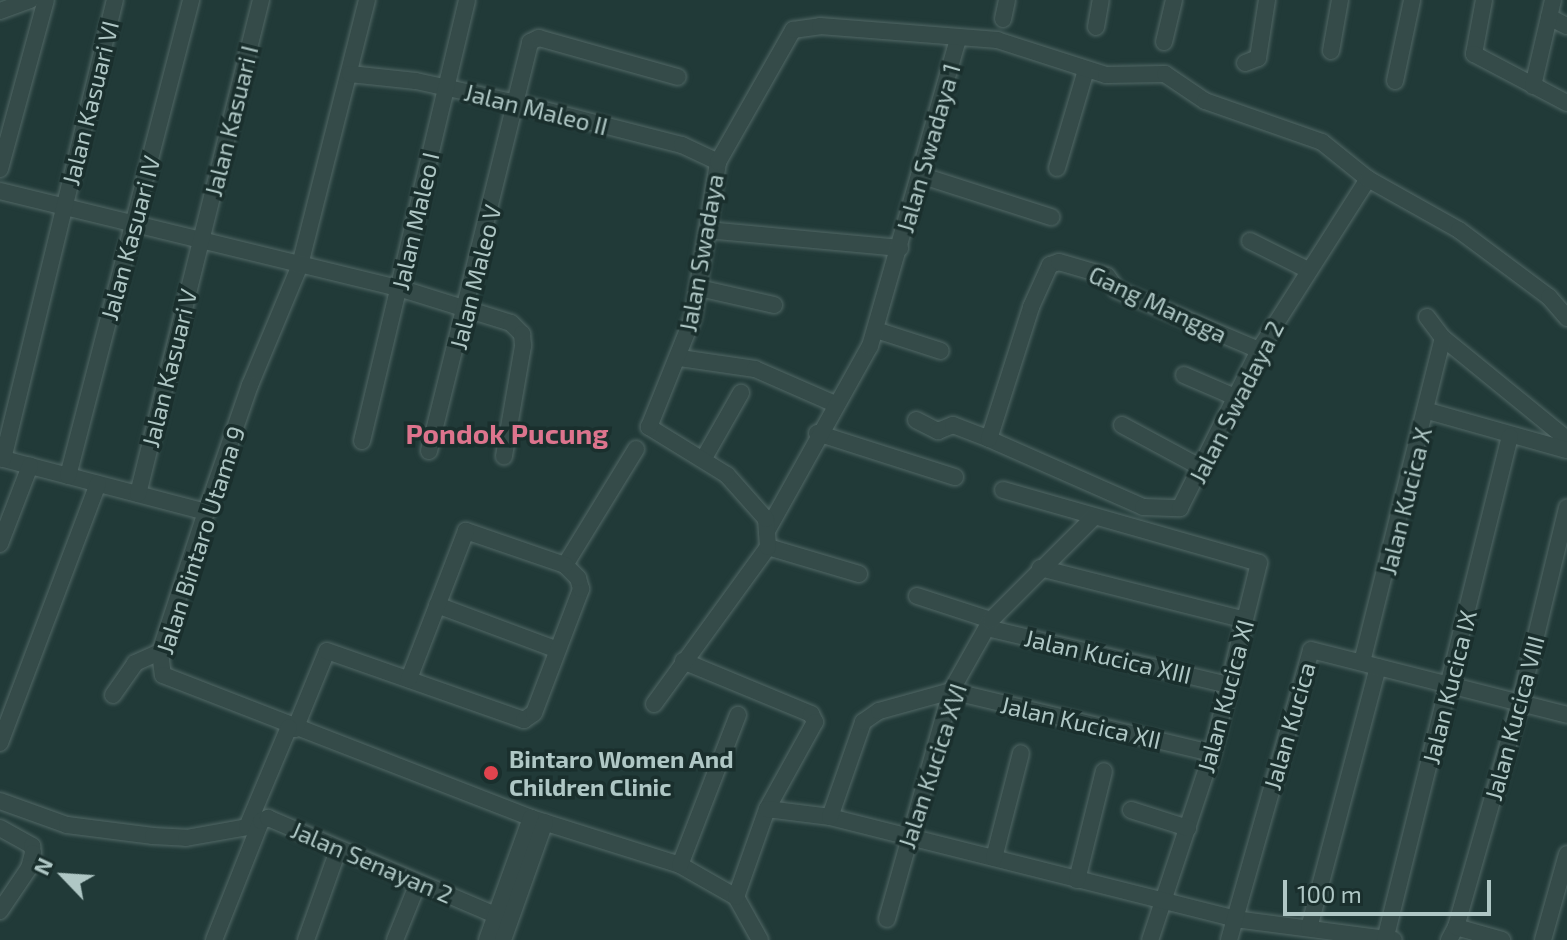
<!DOCTYPE html>
<style>
body{margin:0}
#map{position:relative;width:1567px;height:940px;overflow:hidden;background:#213a38;font-family:"Exo 2",sans-serif}
div>[style]{position:absolute}
[style*='--x']{left:calc(var(--x)*1px);top:calc(var(--y)*1px);width:calc(var(--w)*1px);rotate:calc(var(--a)*1deg)}
.roads{filter:drop-shadow(0 0 2px #526866) drop-shadow(0 0 2px #526866)}
.minor>*{height:16px;margin:-8px;padding:0 8px;transform-origin:8px;border-radius:8px;background:#354b49}
.dots>*{width:22px;height:22px;translate:-50% -50%;box-sizing:border-box;border:4px solid #1a2f2d;border-radius:50%}
span{translate:-50% -50%;white-space:nowrap;text-align:center;line-height:1.15;-webkit-text-stroke:7px #1a2f2d;paint-order:stroke}
.street-label{font-size:24px;color:#afc7c5}
.poi-label{font-size:24px;color:#afc7c5;font-weight:700}
.left{translate:0 -50%;text-align:left}
.quarter-label{font-size:28px;color:#dd748d;font-weight:700}
.north{position:absolute;left:24px;top:836px;width:80px;height:80px;-webkit-text-stroke:6px #1a2f2d;paint-order:stroke;rotate:295deg;font-size:22px;font-weight:700;line-height:32px;text-align:center;color:#afc7c5}
.north::after{content:'';display:block;margin:auto;width:28px;height:36px;background:#afc7c5;clip-path:polygon(50% 0,100% 100%,50% 72%,0 100%)}
.scale{position:absolute;left:1283px;top:880px;width:208px;height:36px;box-sizing:border-box;border:4px solid #afc7c5;border-top:0;padding-left:10px;font-size:24px;line-height:28px;white-space:nowrap;color:#afc7c5;-webkit-text-stroke:6px #1a2f2d;paint-order:stroke}
</style>
<div id="map">
<div class="roads">
<div class="minor">
<i style="--x:367;--y:0;--w:273;--a:104.2"></i>
<i style="--x:300;--y:265;--w:130;--a:112.6"></i>
<i style="--x:250;--y:385;--w:134;--a:109.1"></i>
<i style="--x:206;--y:512;--w:147;--a:108.2"></i>
<i style="--x:160;--y:652;--w:23;--a:83"></i>
<i style="--x:163;--y:675;--w:395;--a:21.2"></i>
<i style="--x:531;--y:818;--w:156;--a:17.5"></i>
<i style="--x:680;--y:865;--w:64;--a:29.7"></i>
<i style="--x:736;--y:897;--w:49;--a:60.8"></i>
<i style="--x:1484;--y:0;--w:55;--a:100.5"></i>
<i style="--x:1474;--y:54;--w:105;--a:27.8"></i>
<i style="--x:0;--y:11;--w:32;--a:-20"></i>
<i style="--x:1549;--y:17;--w:20;--a:27"></i>
<i style="--x:1003;--y:19;--w:19;--a:-78"></i>
<i style="--x:1096;--y:27;--w:27;--a:-80"></i>
<i style="--x:1164;--y:42;--w:43;--a:-76.6"></i>
<i style="--x:1331;--y:51;--w:52;--a:-80"></i>
<i style="--x:1245;--y:63;--w:14;--a:-21"></i>
<i style="--x:1258;--y:58;--w:59;--a:-81.2"></i>
<i style="--x:350;--y:74;--w:66;--a:6.1"></i>
<i style="--x:416;--y:81;--w:103;--a:12.3"></i>
<i style="--x:517;--y:103;--w:170;--a:14.3"></i>
<i style="--x:682;--y:145;--w:40;--a:25"></i>
<i style="--x:1395;--y:81;--w:83;--a:-78.1"></i>
<i style="--x:1533;--y:86;--w:88;--a:-76.9"></i>
<i style="--x:1057;--y:168;--w:102;--a:-73.5"></i>
<i style="--x:0;--y:169;--w:175;--a:-74.8"></i>
<i style="--x:920;--y:175;--w:138;--a:17.8"></i>
<i style="--x:0;--y:191;--w:411;--a:13.7"></i>
<i style="--x:399;--y:288;--w:117;--a:17.4"></i>
<i style="--x:511;--y:323;--w:16;--a:45"></i>
<i style="--x:522;--y:334;--w:12;--a:85"></i>
<i style="--x:523;--y:346;--w:112;--a:99.8"></i>
<i style="--x:707;--y:230;--w:194;--a:5.3"></i>
<i style="--x:1250;--y:241;--w:65;--a:26.6"></i>
<i style="--x:699;--y:288;--w:77;--a:12.8"></i>
<i style="--x:1427;--y:317;--w:26;--a:53"></i>
<i style="--x:1443;--y:338;--w:160;--a:39.2"></i>
<i style="--x:876;--y:330;--w:68;--a:17.9"></i>
<i style="--x:680;--y:358;--w:76;--a:8.3"></i>
<i style="--x:755;--y:369;--w:87;--a:23.6"></i>
<i style="--x:1184;--y:375;--w:56;--a:23.3"></i>
<i style="--x:1428;--y:411;--w:144;--a:15.7"></i>
<i style="--x:916;--y:420;--w:25;--a:27"></i>
<i style="--x:938;--y:431;--w:16;--a:-22"></i>
<i style="--x:953;--y:425;--w:39;--a:21"></i>
<i style="--x:989;--y:439;--w:168;--a:23.8"></i>
<i style="--x:1143;--y:507;--w:37;--a:2"></i>
<i style="--x:1180;--y:508;--w:177;--a:-63.4"></i>
<i style="--x:1259;--y:350;--w:203;--a:-57.5"></i>
<i style="--x:1122;--y:425;--w:89;--a:28.3"></i>
<i style="--x:817;--y:433;--w:145;--a:17.7"></i>
<i style="--x:989;--y:439;--w:139;--a:-72.3"></i>
<i style="--x:1031;--y:307;--w:46;--a:-65.7"></i>
<i style="--x:1050;--y:265;--w:9;--a:-18"></i>
<i style="--x:1059;--y:262;--w:50;--a:16.3"></i>
<i style="--x:1107;--y:276;--w:17;--a:54"></i>
<i style="--x:1117;--y:290;--w:154;--a:22.9"></i>
<i style="--x:362;--y:441;--w:453;--a:-76.6"></i>
<i style="--x:429;--y:451;--w:421;--a:-76.1"></i>
<i style="--x:530;--y:42;--w:10;--a:-24"></i>
<i style="--x:539;--y:38;--w:144;--a:15.7"></i>
<i style="--x:0;--y:458;--w:213;--a:14.7"></i>
<i style="--x:704;--y:458;--w:75;--a:-60.4"></i>
<i style="--x:3;--y:459;--w:472;--a:-76.3"></i>
<i style="--x:68;--y:476;--w:492;--a:-75.5"></i>
<i style="--x:1003;--y:490;--w:266;--a:15.9"></i>
<i style="--x:1259;--y:563;--w:196;--a:103.9"></i>
<i style="--x:1212;--y:753;--w:197;--a:108.3"></i>
<i style="--x:138;--y:494;--w:509;--a:-76.02"></i>
<i style="--x:768;--y:529;--w:210;--a:-60.9"></i>
<i style="--x:870;--y:346;--w:318;--a:-74"></i>
<i style="--x:0;--y:544;--w:84;--a:-69"></i>
<i style="--x:768;--y:547;--w:95;--a:16.5"></i>
<i style="--x:565;--y:565;--w:136;--a:-58.5"></i>
<i style="--x:1040;--y:568;--w:211;--a:14.2"></i>
<i style="--x:917;--y:596;--w:78;--a:18"></i>
<i style="--x:437;--y:605;--w:126;--a:20.4"></i>
<i style="--x:987;--y:628;--w:248;--a:13.3"></i>
<i style="--x:683;--y:661;--w:139;--a:22.5"></i>
<i style="--x:811;--y:714;--w:9;--a:63"></i>
<i style="--x:815;--y:722;--w:99;--a:118.9"></i>
<i style="--x:767;--y:809;--w:93;--a:109.4"></i>
<i style="--x:1362;--y:662;--w:334;--a:-76"></i>
<i style="--x:113;--y:695;--w:39;--a:-55"></i>
<i style="--x:135;--y:663;--w:27;--a:-24"></i>
<i style="--x:654;--y:704;--w:194;--a:-54"></i>
<i style="--x:768;--y:547;--w:28;--a:-94"></i>
<i style="--x:766;--y:519;--w:59;--a:-131.6"></i>
<i style="--x:727;--y:475;--w:92;--a:-148.4"></i>
<i style="--x:649;--y:427;--w:118;--a:-68.2"></i>
<i style="--x:693;--y:317;--w:157;--a:-80.8"></i>
<i style="--x:718;--y:162;--w:152;--a:-60.4"></i>
<i style="--x:793;--y:30;--w:27;--a:-8"></i>
<i style="--x:820;--y:26;--w:178;--a:4.5"></i>
<i style="--x:997;--y:40;--w:114;--a:17.8"></i>
<i style="--x:1106;--y:75;--w:59;--a:-1"></i>
<i style="--x:1165;--y:74;--w:48;--a:34"></i>
<i style="--x:1205;--y:101;--w:124;--a:19.3"></i>
<i style="--x:1322;--y:142;--w:59;--a:38.8"></i>
<i style="--x:1368;--y:179;--w:104;--a:29.3"></i>
<i style="--x:1459;--y:230;--w:112;--a:36.7"></i>
<i style="--x:1549;--y:297;--w:28;--a:49"></i>
<i style="--x:295;--y:729;--w:84;--a:-67.7"></i>
<i style="--x:327;--y:651;--w:209;--a:19.3"></i>
<i style="--x:524;--y:720;--w:12;--a:-35"></i>
<i style="--x:534;--y:713;--w:133;--a:-69.2"></i>
<i style="--x:581;--y:589;--w:11;--a:-105"></i>
<i style="--x:578;--y:578;--w:18;--a:-135"></i>
<i style="--x:565;--y:565;--w:105;--a:-161"></i>
<i style="--x:466;--y:531;--w:159;--a:111.1"></i>
<i style="--x:0;--y:743;--w:277;--a:-69.3"></i>
<i style="--x:0;--y:801;--w:71;--a:19.7"></i>
<i style="--x:67;--y:825;--w:87;--a:7.3"></i>
<i style="--x:153;--y:836;--w:33;--a:3"></i>
<i style="--x:186;--y:838;--w:62;--a:-10.2"></i>
<i style="--x:247;--y:827;--w:108;--a:-67.2"></i>
<i style="--x:767;--y:809;--w:64;--a:7.2"></i>
<i style="--x:830;--y:817;--w:418;--a:14.1"></i>
<i style="--x:1235;--y:919;--w:160;--a:7.5"></i>
<i style="--x:1131;--y:810;--w:60;--a:17.5"></i>
<i style="--x:830;--y:817;--w:101;--a:-70.8"></i>
<i style="--x:863;--y:722;--w:19;--a:-35"></i>
<i style="--x:879;--y:711;--w:75;--a:-15.5"></i>
<i style="--x:951;--y:691;--w:268;--a:13.4"></i>
<i style="--x:0;--y:828;--w:37;--a:29"></i>
<i style="--x:32;--y:846;--w:7;--a:82"></i>
<i style="--x:33;--y:853;--w:16;--a:105"></i>
<i style="--x:29;--y:868;--w:52;--a:124"></i>
<i style="--x:994;--y:858;--w:108;--a:-75.6"></i>
<i style="--x:680;--y:865;--w:161;--a:-68.9"></i>
<i style="--x:1077;--y:880;--w:112;--a:-76.1"></i>
<i style="--x:887;--y:919;--w:237;--a:-74.3"></i>
<i style="--x:951;--y:691;--w:81;--a:-60.6"></i>
<i style="--x:991;--y:620;--w:146;--a:-45"></i>
<i style="--x:1456;--y:927;--w:234;--a:-74.1"></i>
<i style="--x:1520;--y:702;--w:200;--a:-76.4"></i>
<i style="--x:1309;--y:928;--w:270;--a:-75.2"></i>
<i style="--x:214;--y:940;--w:128;--a:-68.4"></i>
<i style="--x:261;--y:821;--w:8;--a:-23"></i>
<i style="--x:268;--y:818;--w:262;--a:23.1"></i>
<i style="--x:306;--y:940;--w:96;--a:-70.4"></i>
<i style="--x:395;--y:940;--w:61;--a:-68"></i>
<i style="--x:487;--y:940;--w:130;--a:-70.2"></i>
<i style="--x:503;--y:940;--w:125;--a:-70.4"></i>
<i style="--x:1229;--y:940;--w:301;--a:-74.2"></i>
<i style="--x:1311;--y:650;--w:264;--a:14.2"></i>
<i style="--x:1385;--y:940;--w:519;--a:-76.07"></i>
<i style="--x:1449;--y:940;--w:15;--a:-62"></i>
<i style="--x:1456;--y:927;--w:48;--a:15.8"></i>
<i style="--x:1543;--y:940;--w:89;--a:-74.4"></i>
</div>
</div>
<div class="dots">
<i style="left:491px;top:773px;background:#e0444e"></i>
</div>
<div class="street-label">
<span style="left:90px;top:103px;rotate:-76deg">Jalan Kasuari VI</span>
<span style="left:536px;top:109px;rotate:14deg">Jalan Maleo II</span>
<span style="left:231px;top:121px;rotate:-76deg">Jalan Kasuari I</span>
<span style="left:928px;top:148px;rotate:-74deg">Jalan Swadaya 1</span>
<span style="left:415px;top:221px;rotate:-77deg">Jalan Maleo I</span>
<span style="left:130px;top:238px;rotate:-75deg">Jalan Kasuari IV</span>
<span style="left:701px;top:253px;rotate:-80deg">Jalan Swadaya</span>
<span style="left:475px;top:277px;rotate:-76deg">Jalan Maleo V</span>
<span style="left:1158px;top:304px;rotate:25deg">Gang Mangga</span>
<span style="left:169px;top:368px;rotate:-76deg">Jalan Kasuari V</span>
<span style="left:1236px;top:402px;rotate:-63deg">Jalan Swadaya 2</span>
<span style="left:1405px;top:501px;rotate:-76deg">Jalan Kucica X</span>
<span style="left:200px;top:540px;rotate:-72deg">Jalan Bintaro Utama 9</span>
<span style="left:1108px;top:656px;rotate:13deg">Jalan Kucica XIII</span>
<span style="left:1449px;top:687px;rotate:-76deg">Jalan Kucica IX</span>
<span style="left:1225px;top:696px;rotate:-75deg">Jalan Kucica XI</span>
<span style="left:1514px;top:718px;rotate:-75deg">Jalan Kucica VIII</span>
<span style="left:1081px;top:722px;rotate:13deg">Jalan Kucica XII</span>
<span style="left:1289px;top:726px;rotate:-74deg">Jalan Kucica</span>
<span style="left:932px;top:766px;rotate:-72deg">Jalan Kucica XVI</span>
<span style="left:372px;top:862px;rotate:23deg">Jalan Senayan 2</span>
</div>
<div class="poi-label">
<span class="left" style="left:509px;top:773px">Bintaro Women And<br>Children Clinic</span>
</div>
<div class="quarter-label">
<span style="left:507px;top:433px">Pondok Pucung</span>
</div>
<div class="north">N</div>
<div class="scale">100 m</div>
</div>
